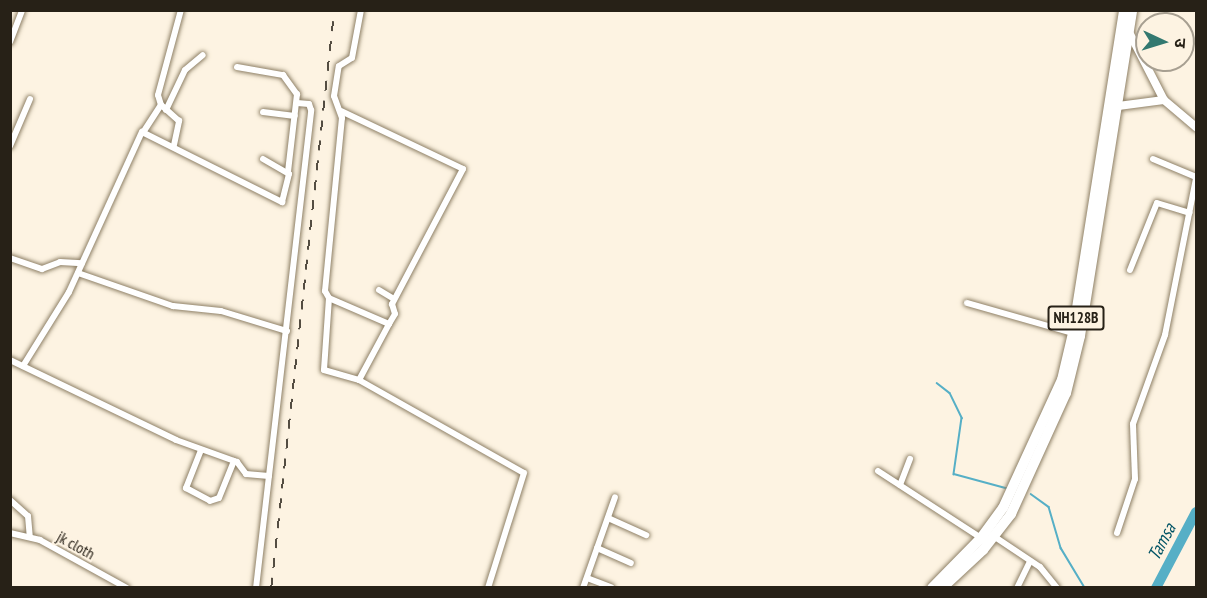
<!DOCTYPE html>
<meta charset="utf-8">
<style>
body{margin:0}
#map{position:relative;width:1207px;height:598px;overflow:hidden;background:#fdf3e2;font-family:"PT Sans Narrow","Noto Sans Devanagari",sans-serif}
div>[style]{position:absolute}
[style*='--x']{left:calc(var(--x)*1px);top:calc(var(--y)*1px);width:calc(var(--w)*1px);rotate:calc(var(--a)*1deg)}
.stream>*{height:1.5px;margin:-0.75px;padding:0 0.75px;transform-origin:0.75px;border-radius:0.75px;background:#56afc6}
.river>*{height:10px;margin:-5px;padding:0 5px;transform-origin:5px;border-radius:5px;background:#56afc6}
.roads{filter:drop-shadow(0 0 2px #8e8066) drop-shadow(0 0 2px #8e8066)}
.street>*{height:6px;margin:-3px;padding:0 3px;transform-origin:3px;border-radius:3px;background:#fff}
.secondary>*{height:8px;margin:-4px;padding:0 4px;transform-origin:4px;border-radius:4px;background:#fff}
.highway>*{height:10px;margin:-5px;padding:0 5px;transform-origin:5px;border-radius:5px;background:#fff}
.rail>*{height:1.5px;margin-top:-0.75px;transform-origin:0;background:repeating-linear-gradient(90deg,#544d42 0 10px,transparent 0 20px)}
span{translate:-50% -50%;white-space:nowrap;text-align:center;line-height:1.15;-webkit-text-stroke:4.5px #fdf3e2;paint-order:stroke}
.shield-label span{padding:2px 4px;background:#fdf3e2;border:2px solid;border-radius:4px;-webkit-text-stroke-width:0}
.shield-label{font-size:15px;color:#272117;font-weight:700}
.street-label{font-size:16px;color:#272117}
.water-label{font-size:18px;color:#015364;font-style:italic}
.frame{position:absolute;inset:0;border:12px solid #272117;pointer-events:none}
.north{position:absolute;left:1135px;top:12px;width:60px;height:60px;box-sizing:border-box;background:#fdf3e2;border:2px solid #a79f91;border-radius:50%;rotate:94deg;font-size:16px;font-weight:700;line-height:24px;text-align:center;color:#272117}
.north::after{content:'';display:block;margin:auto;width:21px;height:27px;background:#337970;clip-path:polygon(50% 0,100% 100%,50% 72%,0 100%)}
</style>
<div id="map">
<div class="stream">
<i style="--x:937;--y:383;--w:16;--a:38"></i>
<i style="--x:950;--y:393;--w:28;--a:64"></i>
<i style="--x:962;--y:418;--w:57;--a:98.1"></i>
<i style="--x:954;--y:474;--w:54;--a:15.1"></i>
<i style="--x:1031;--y:494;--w:22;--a:36"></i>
<i style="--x:1049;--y:507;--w:43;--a:73.7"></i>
<i style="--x:1061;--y:548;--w:47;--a:59"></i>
</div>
<div class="river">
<i style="--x:1156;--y:588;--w:86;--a:-62.2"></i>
</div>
<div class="roads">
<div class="street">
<i style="--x:10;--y:42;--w:34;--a:-69"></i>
<i style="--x:237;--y:67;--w:47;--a:9.9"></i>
<i style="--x:283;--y:75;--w:24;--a:54"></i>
<i style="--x:297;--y:94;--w:79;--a:96.6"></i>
<i style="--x:166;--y:110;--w:44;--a:-64.6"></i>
<i style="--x:185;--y:70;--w:23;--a:-40"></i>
<i style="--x:341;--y:111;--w:135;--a:25.4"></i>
<i style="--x:463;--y:169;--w:153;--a:117.7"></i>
<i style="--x:392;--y:304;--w:10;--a:73"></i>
<i style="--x:395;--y:314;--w:12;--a:121"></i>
<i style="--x:263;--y:112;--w:32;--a:7"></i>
<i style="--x:144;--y:131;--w:31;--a:-57"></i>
<i style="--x:174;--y:145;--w:25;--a:-78"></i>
<i style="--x:179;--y:121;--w:24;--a:-138"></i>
<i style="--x:161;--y:105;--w:10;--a:-107"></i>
<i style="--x:158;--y:95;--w:88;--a:-74.9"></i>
<i style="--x:10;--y:146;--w:51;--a:-66.9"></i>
<i style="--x:1153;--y:159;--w:47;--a:22.7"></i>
<i style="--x:10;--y:258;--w:34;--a:19"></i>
<i style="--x:42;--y:269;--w:19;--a:-21"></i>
<i style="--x:60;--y:262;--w:22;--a:3"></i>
<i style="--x:1130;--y:270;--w:72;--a:-68.1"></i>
<i style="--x:1157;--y:203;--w:34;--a:17"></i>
<i style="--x:78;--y:273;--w:101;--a:19.2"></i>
<i style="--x:173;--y:306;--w:48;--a:5.9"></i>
<i style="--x:221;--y:311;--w:69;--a:16.9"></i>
<i style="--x:379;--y:290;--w:17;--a:31"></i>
<i style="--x:329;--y:298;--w:72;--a:94"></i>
<i style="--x:324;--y:370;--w:36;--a:16"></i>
<i style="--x:359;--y:380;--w:189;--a:29.4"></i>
<i style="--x:524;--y:473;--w:121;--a:107.4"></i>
<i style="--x:967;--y:303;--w:110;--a:15.8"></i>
<i style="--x:10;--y:360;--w:184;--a:25.7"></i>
<i style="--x:176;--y:440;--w:65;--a:19.8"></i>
<i style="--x:237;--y:462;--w:15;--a:53"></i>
<i style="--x:246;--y:474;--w:23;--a:5"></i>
<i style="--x:23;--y:366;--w:87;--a:-58.1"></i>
<i style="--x:69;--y:292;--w:176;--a:-65.5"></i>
<i style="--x:142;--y:132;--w:157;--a:26.6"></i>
<i style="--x:282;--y:202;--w:29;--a:-76"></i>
<i style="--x:289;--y:174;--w:30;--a:-150"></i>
<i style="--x:359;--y:380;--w:64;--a:-61.8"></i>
<i style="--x:389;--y:324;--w:65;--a:-156.6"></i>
<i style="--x:329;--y:298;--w:8;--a:-120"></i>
<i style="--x:325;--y:291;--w:174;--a:-84.4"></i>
<i style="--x:342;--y:118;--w:23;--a:-110"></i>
<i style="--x:334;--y:96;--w:30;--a:-81"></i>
<i style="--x:339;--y:66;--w:15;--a:-32"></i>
<i style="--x:352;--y:58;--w:49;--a:-79.4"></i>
<i style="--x:201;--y:450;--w:41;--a:111.5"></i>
<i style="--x:186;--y:488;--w:27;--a:28"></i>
<i style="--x:210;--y:501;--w:9;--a:-18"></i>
<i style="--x:219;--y:498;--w:40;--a:-68"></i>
<i style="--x:878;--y:471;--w:123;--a:33"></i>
<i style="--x:900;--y:485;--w:28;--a:-69"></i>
<i style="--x:10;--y:500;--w:24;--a:42"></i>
<i style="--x:28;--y:516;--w:21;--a:85"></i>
<i style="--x:608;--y:518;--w:42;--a:24.1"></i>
<i style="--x:10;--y:533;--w:31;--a:13"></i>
<i style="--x:40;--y:540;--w:99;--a:28.9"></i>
<i style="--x:1117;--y:533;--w:57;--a:-71.6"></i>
<i style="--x:1135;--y:479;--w:55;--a:-92.1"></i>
<i style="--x:1133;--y:424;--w:95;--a:-70.2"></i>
<i style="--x:1165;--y:335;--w:160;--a:-78.8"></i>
<i style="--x:995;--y:537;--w:54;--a:33.7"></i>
<i style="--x:1040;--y:567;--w:27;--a:51"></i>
<i style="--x:597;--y:548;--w:37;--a:24"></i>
<i style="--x:587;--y:578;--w:26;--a:21"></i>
<i style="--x:256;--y:588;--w:481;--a:-83.4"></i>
<i style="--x:311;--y:110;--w:6;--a:-108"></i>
<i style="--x:309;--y:104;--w:12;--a:-175"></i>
<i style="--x:583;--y:588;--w:96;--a:-70.6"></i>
<i style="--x:1017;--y:588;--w:30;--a:-64"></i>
</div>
<div class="secondary">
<i style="--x:1129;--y:32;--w:76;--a:62.8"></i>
<i style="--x:1164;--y:100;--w:42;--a:40.2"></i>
<i style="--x:1111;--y:107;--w:53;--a:-7.5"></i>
</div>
<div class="highway">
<i style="--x:932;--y:588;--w:70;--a:-45.6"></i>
<i style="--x:981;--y:538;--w:37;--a:-54"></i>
<i style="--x:1003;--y:508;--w:141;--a:-65.3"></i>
<i style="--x:1062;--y:380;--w:48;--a:-76.8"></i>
<i style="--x:1073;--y:333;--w:327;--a:-81"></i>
<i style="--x:942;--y:588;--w:56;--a:-42.8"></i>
<i style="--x:983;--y:550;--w:46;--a:-52.1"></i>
<i style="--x:1011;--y:514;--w:133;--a:-65.6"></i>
<i style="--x:1066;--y:393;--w:59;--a:-76.2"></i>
<i style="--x:1080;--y:336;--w:330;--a:-80.9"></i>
</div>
</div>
<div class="rail">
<i style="--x:271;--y:588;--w:581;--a:-83.78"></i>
</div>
<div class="shield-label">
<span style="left:1076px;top:318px">NH128B</span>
</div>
<div class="street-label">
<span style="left:76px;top:545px;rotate:29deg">jk cloth</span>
</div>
<div class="water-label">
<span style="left:1162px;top:542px;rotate:-62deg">Tamsa</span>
</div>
<div class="frame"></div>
<div class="north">उ</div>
</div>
